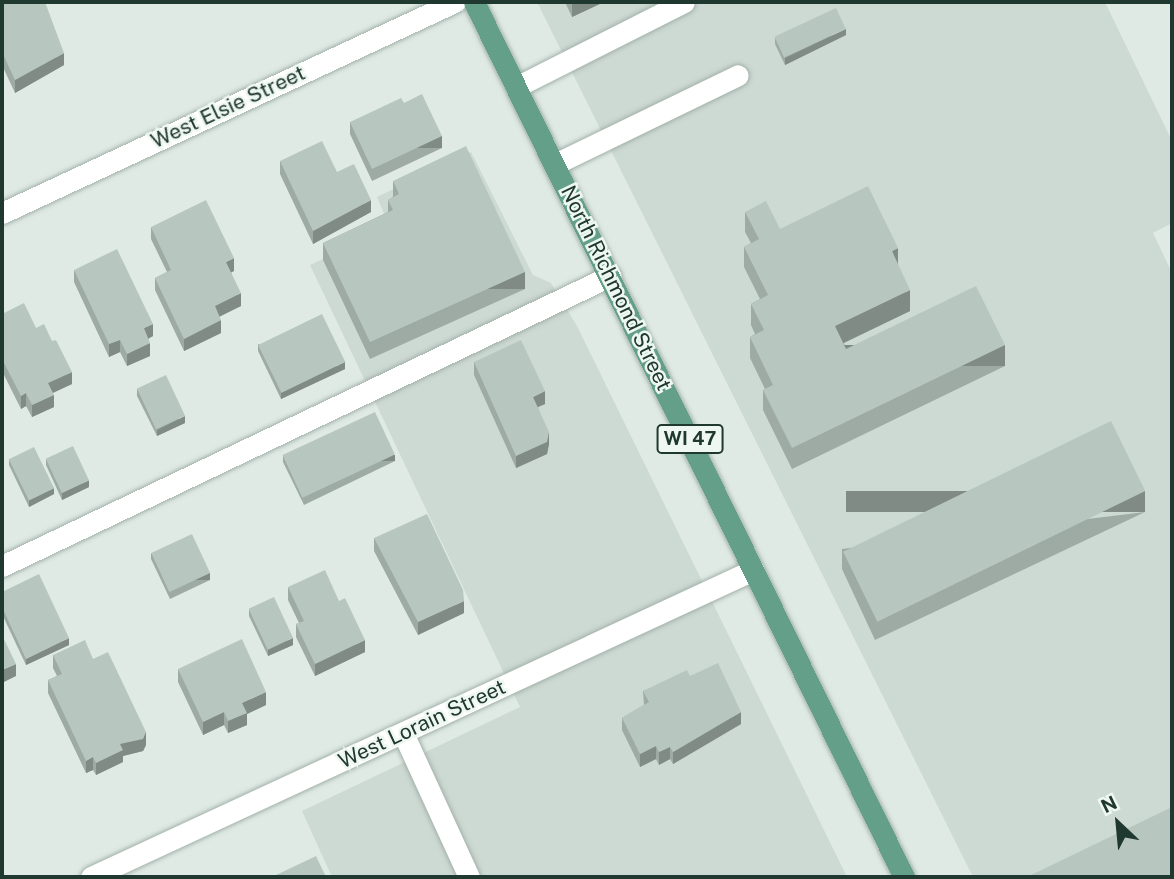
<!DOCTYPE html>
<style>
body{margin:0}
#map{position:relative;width:1174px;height:879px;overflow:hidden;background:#dfeae4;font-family:"Public Sans",sans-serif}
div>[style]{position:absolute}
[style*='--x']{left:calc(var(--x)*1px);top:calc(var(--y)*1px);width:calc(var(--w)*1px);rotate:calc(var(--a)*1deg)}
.built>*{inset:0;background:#cdd9d3}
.roads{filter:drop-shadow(0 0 2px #a2b1aa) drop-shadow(0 0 2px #a2b1aa)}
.lane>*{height:21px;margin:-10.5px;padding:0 10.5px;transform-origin:10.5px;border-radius:10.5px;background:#fff}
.street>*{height:21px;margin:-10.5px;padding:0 10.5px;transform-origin:10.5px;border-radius:10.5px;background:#fff}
.primary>*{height:21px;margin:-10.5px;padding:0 10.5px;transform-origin:10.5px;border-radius:10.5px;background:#649f8a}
.wall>*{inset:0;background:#9daba4}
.shaded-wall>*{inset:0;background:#808b86;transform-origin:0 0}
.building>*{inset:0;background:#b7c7bf;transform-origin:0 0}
span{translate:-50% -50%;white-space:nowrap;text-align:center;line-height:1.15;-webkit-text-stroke:5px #eff7f2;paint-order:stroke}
.shield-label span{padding:2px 5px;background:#eff7f2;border:2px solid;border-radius:5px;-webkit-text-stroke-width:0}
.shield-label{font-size:19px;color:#203930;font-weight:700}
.street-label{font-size:21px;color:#203930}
.frame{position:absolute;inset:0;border:4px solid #203930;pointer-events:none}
.north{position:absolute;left:1083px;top:788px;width:70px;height:70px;-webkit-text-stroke:5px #eff7f2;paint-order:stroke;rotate:334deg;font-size:19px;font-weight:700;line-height:28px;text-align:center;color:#203930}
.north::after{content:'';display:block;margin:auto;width:24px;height:32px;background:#203930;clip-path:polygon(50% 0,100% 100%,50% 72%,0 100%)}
</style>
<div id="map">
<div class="built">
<i style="clip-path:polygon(537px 2px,1105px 2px,1172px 141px,1172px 223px,1153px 233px,1172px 273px,1172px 877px,973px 877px)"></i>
<i style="clip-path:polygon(471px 152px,533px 275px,551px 283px,577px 326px,847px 877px,332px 877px,302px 811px,520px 707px,310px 265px,390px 228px,377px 197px)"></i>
</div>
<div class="roads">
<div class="lane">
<i style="--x:516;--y:87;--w:188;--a:-26.8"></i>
<i style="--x:555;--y:164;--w:203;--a:-25.9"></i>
<i style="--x:2;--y:566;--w:674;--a:-25.5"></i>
<i style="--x:403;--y:733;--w:158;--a:65.4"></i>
</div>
<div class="street">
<i style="--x:2;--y:213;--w:500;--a:-25"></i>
<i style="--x:91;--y:877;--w:730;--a:-24.88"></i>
</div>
<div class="primary">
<i style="--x:474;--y:2;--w:975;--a:63.83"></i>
</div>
</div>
<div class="wall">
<i style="clip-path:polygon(2px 2px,64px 65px,15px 93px,2px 65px)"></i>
<i style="clip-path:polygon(565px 2px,604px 2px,572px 17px)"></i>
<i style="clip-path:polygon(846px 35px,785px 65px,775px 44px,775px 37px)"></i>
<i style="clip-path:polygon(350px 122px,442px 148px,372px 181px,350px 134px)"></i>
<i style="clip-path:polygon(280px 161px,337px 172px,371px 212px,313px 244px,280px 174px)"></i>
<i style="clip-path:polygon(393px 181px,525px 289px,370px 359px,323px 260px,323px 243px,388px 212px,388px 200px,393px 197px)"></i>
<i style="clip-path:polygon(745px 212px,780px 229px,898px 265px,910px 311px,844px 343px,846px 349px,1005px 366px,792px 469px,763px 410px,763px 390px,765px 389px,750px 358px,750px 337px,755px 334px,751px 325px,751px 304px,760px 299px,744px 267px,744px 247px,751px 243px,745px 232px)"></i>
<i style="clip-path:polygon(151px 227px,234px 271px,231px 272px,241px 306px,219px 316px,221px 333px,184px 351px,155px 290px,155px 278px,167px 272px,151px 239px)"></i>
<i style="clip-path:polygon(74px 270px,153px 336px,148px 339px,150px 356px,127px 366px,120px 352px,109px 357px,74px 282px)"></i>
<i style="clip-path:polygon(2px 314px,36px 328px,72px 384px,53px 393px,54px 407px,32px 417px,26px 406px,21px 409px,2px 371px)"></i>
<i style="clip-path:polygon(258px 344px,345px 369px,281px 399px,258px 351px)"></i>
<i style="clip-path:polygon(474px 362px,545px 404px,538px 407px,549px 444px,547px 454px,516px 468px,474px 375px)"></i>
<i style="clip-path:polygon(137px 389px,185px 423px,157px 436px,137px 396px)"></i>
<i style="clip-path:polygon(283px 455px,395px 461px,304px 505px,283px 462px)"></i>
<i style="clip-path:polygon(9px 459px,54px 494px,29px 507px,9px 465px)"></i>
<i style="clip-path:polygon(46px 459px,89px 487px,62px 500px,46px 465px)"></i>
<i style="clip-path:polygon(1145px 512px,875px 640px,842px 569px,842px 549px)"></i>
<i style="clip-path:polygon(374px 538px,464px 613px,418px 635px,374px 551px)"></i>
<i style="clip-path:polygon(151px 553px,210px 580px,170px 599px,151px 559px)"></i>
<i style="clip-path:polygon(288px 587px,365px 652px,315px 676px,296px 637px,296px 624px,299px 623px,288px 600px)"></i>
<i style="clip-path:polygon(2px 592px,69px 645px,26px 665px,2px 614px)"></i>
<i style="clip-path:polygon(249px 609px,293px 645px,268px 656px,249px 616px)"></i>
<i style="clip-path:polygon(53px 655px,93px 659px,146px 745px,143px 751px,123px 756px,123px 762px,96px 775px,93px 770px,86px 773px,48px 693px,48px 680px,57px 676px,53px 668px)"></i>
<i style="clip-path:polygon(178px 669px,266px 705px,247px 714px,247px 725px,228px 733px,224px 725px,203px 735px,178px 682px)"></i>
<i style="clip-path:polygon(690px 676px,741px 724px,673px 764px,670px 759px,659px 765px,656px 759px,640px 767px,622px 730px,622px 718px,644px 705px,643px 691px)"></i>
</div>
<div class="shaded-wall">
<i style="clip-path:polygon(572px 2px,604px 2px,572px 17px)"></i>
<i style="clip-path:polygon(846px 29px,846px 35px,785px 65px,785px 58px)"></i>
<i style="clip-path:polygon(64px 53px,64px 65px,15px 93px,15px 80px)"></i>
<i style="left:442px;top:136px;width:12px;height:77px;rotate:90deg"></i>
<i style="clip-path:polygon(371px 200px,371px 212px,313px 244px,313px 231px)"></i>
<i style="clip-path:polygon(898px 248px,898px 269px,892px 251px)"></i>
<i style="clip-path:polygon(234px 258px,234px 271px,226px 275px,226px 262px)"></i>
<i style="left:525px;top:272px;width:17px;height:170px;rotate:90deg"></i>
<i style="clip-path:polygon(910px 290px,910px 311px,835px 347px,835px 326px)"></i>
<i style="clip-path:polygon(241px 293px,241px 306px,215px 319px,215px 306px)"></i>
<i style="clip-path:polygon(221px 320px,221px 333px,184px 351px,184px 339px)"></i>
<i style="clip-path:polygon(153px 324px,153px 336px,144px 341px,144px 328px)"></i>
<i style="clip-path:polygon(120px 340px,120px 352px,109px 357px,109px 344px)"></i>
<i style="clip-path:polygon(150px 343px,150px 356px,127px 366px,127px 354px)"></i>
<i style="left:1005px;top:345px;width:21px;height:237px;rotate:90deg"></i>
<i style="clip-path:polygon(345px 362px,345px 369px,281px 399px,281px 393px)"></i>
<i style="clip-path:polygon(72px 372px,72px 384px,48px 395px,48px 383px)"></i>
<i style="clip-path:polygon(545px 391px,545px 404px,533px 409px,533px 397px)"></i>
<i style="clip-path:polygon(26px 393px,26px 406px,21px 409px,21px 396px)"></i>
<i style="clip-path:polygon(54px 395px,54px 407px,32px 417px,32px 405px)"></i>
<i style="clip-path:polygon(185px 416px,185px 423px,157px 436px,157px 430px)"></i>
<i style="clip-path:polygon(549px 432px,549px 444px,547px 454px,516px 468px,516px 456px)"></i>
<i style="left:395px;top:455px;width:6px;height:101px;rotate:90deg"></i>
<i style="clip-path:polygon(89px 480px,89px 487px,62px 500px,62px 493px)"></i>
<i style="clip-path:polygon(54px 488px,54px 494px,29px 507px,29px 500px)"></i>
<i style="left:1145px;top:491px;width:21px;height:299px;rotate:90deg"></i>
<i style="left:210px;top:573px;width:7px;height:44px;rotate:90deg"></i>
<i style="clip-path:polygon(464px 601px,464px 613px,418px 635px,418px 622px)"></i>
<i style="clip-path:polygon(69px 638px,69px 645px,26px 665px,26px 659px)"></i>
<i style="clip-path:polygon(293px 638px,293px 645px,268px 656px,268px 650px)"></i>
<i style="clip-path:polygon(365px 640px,365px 652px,315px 676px,315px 664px)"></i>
<i style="clip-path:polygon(16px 664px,16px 676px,2px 683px,2px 670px)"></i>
<i style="clip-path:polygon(266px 692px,266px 705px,247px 714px,247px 725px,228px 733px,228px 721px,242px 703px)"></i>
<i style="clip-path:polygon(224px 712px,224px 725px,203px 735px,203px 722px)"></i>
<i style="clip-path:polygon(741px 712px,741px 724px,673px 764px,673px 752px)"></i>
<i style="clip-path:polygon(146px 732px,146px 745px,143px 751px,123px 756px,123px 762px,96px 775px,96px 763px,120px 744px)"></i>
<i style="clip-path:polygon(656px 746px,656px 759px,640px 767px,640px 754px)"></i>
<i style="clip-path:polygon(670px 747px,670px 759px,659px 765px,659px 752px)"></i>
<i style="clip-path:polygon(93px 757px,93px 770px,86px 773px,86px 761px)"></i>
</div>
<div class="building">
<i style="clip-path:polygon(2px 2px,45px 2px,64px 53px,15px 80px,2px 52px)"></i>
<i style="left:836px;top:8px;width:23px;height:68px;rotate:65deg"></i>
<i style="clip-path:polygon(422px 94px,442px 136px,372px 169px,350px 122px,401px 98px,404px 103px)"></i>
<i style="clip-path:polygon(322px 141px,337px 172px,354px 164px,371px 200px,313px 231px,280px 161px)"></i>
<i style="clip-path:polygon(466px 146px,525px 272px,370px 342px,323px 243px,393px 210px,388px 200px,399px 194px,393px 181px)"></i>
<i style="clip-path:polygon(868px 186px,898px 248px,892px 251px,910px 290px,835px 326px,846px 349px,976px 286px,1005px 345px,792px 448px,763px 390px,773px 385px,750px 337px,764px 330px,751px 304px,768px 295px,744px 247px,759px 239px,745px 212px,766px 201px,780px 229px)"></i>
<i style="clip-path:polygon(206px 200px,234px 258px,226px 262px,241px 293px,215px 306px,221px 320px,184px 339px,155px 278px,171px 270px,151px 227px)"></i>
<i style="clip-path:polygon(117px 249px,153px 324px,144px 328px,150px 343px,127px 354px,120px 340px,109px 344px,74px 270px)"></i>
<i style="clip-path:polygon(24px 303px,36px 328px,44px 324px,52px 341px,56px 340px,72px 372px,48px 383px,54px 395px,32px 405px,26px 393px,21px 396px,2px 359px,2px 314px)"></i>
<i style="left:322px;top:314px;width:53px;height:71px;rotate:64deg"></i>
<i style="clip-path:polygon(521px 340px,545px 391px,533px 397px,549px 432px,547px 442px,516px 456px,474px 362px)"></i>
<i style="left:166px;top:375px;width:45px;height:32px;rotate:65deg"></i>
<i style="left:375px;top:412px;width:47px;height:102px;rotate:65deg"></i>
<i style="left:1111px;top:421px;width:78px;height:298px;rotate:64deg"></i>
<i style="left:73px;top:446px;width:38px;height:30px;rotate:65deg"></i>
<i style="left:34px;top:447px;width:46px;height:28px;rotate:64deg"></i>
<i style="clip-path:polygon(427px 514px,463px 590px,464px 601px,418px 622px,374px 538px)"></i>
<i style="left:192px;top:534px;width:43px;height:45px;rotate:65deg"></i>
<i style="clip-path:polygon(325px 570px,339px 601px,345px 598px,365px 640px,315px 664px,296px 624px,304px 621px,288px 587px)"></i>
<i style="clip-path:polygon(39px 574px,69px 638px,26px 659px,2px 607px,2px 592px)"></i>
<i style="left:274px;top:597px;width:45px;height:28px;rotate:65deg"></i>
<i style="clip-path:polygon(2px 635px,16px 664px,2px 670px)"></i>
<i style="clip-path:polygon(242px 639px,266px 692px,242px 703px,247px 713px,228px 721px,224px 712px,203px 722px,178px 669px)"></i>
<i style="clip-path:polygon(85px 640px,93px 659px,108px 652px,146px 732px,143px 739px,120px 744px,123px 750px,96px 763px,93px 757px,86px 761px,48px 680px,62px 674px,53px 655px)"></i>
<i style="clip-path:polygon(718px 663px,741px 712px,673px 752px,670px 747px,659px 752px,656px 746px,640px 754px,622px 718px,649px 702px,643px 691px,687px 670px,690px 676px)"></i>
<i style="clip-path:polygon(1172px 807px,1172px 877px,1027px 877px)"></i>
<i style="clip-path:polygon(316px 856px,326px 877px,277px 877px,276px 875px)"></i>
</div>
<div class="shield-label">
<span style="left:690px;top:439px">WI 47</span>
</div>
<div class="street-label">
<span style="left:228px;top:107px;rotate:-25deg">West Elsie Street</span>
<span style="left:616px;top:288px;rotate:64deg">North Richmond Street</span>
<span style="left:422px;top:724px;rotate:-25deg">West Lorain Street</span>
</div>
<div class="frame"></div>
<div class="north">N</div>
</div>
